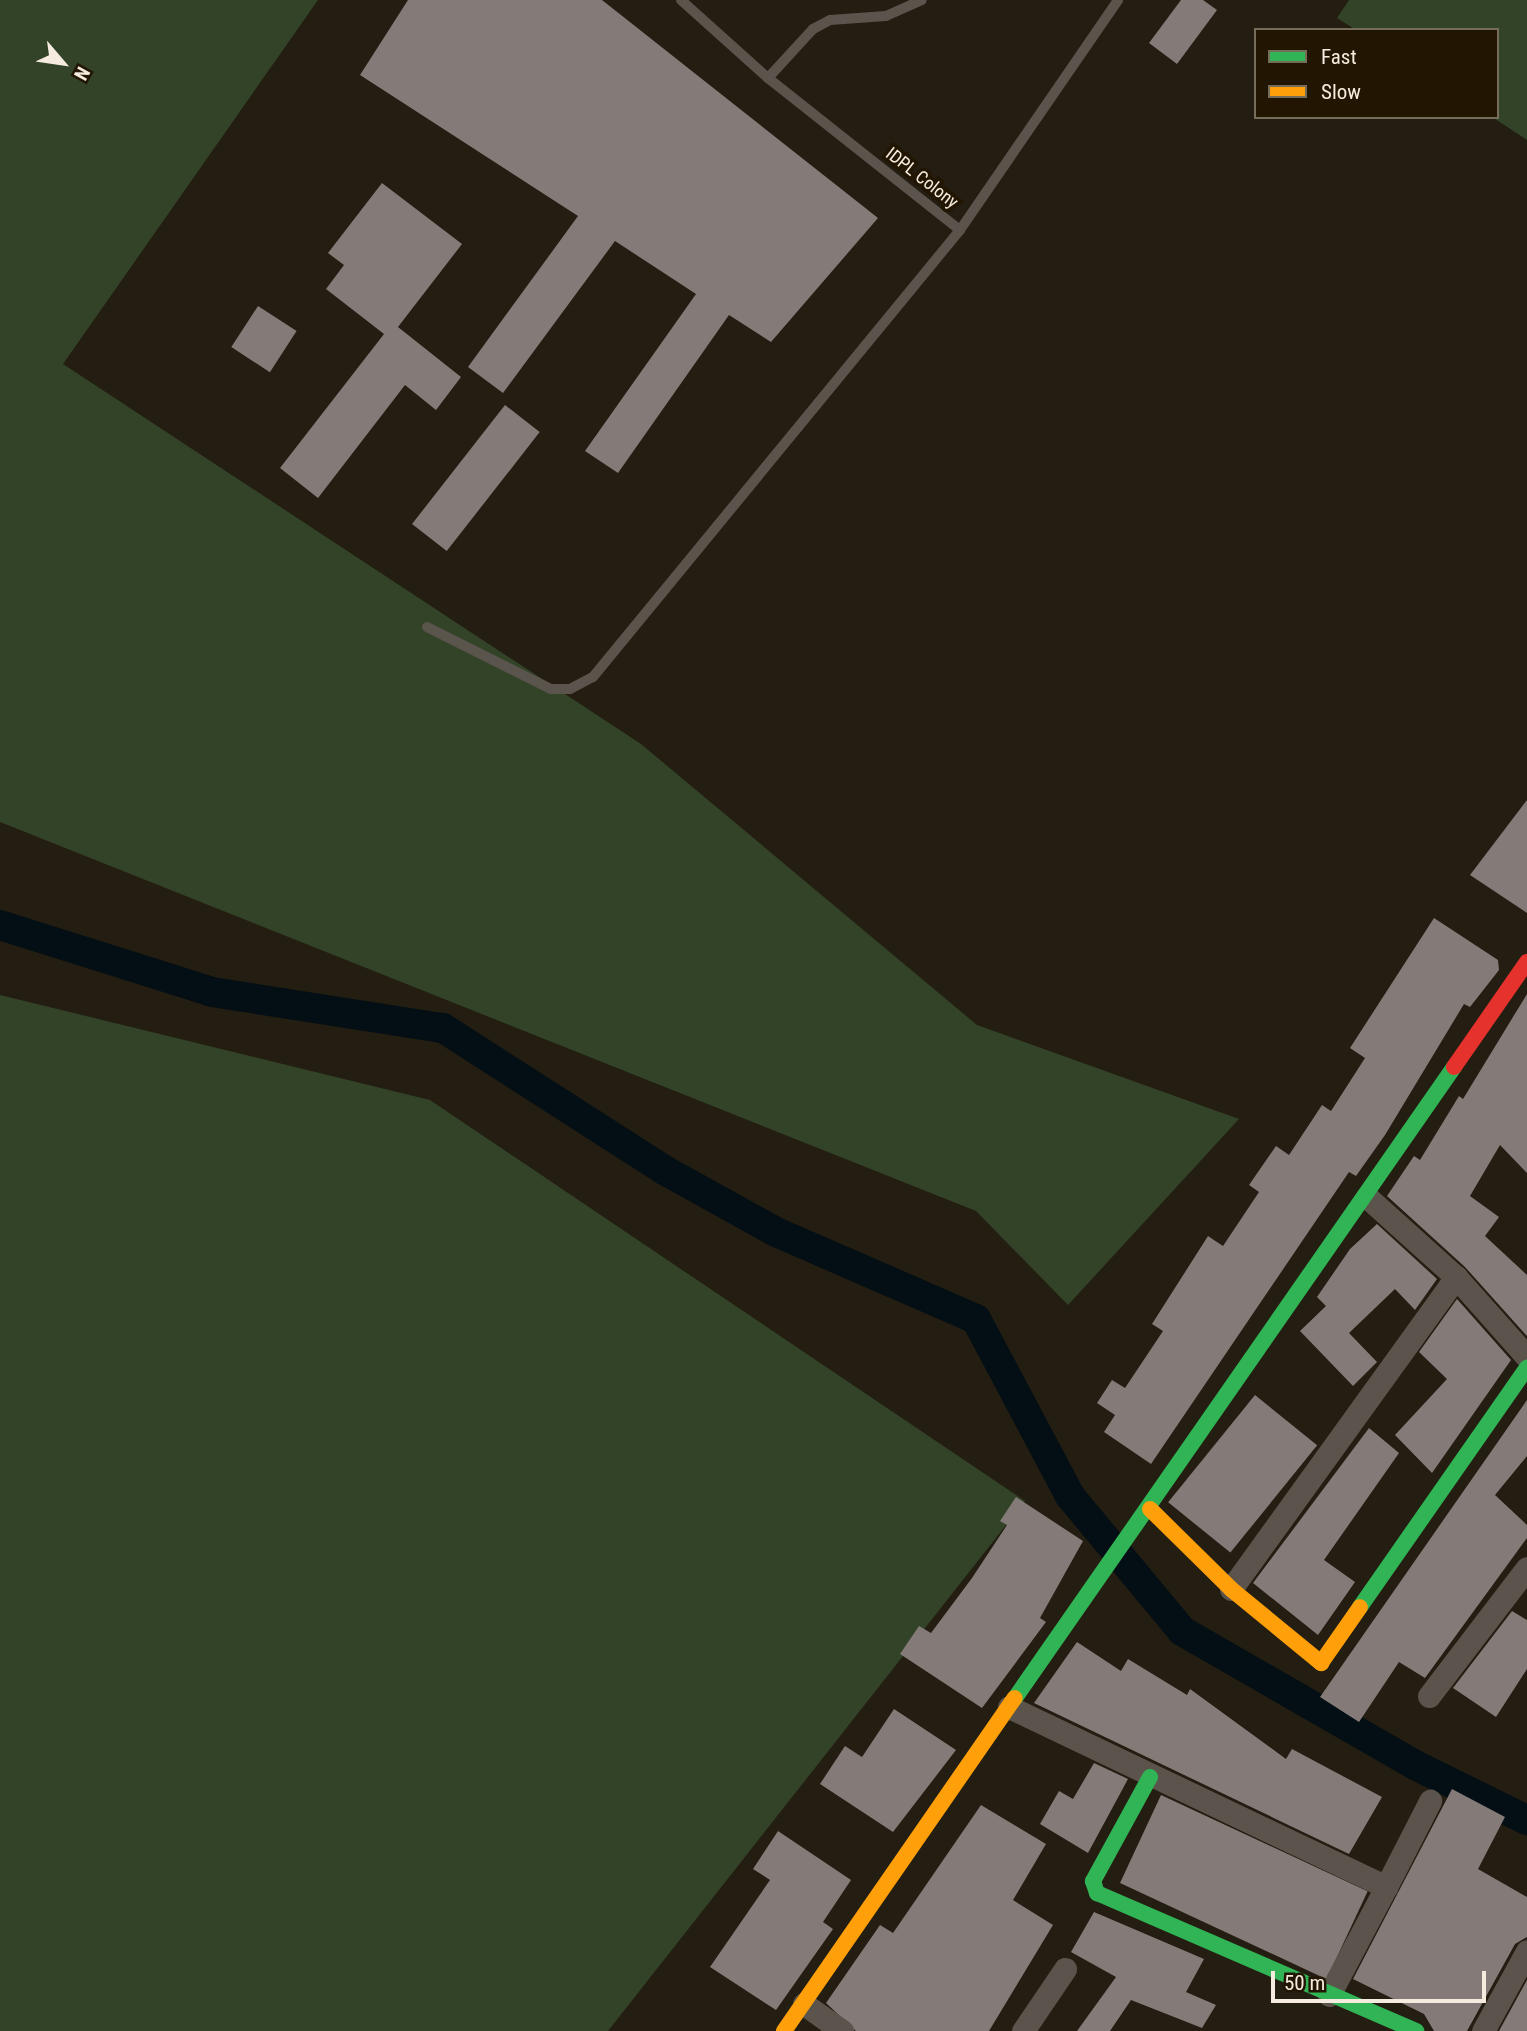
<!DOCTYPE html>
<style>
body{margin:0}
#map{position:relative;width:1527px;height:2031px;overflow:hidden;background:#241d11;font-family:"Roboto Condensed",sans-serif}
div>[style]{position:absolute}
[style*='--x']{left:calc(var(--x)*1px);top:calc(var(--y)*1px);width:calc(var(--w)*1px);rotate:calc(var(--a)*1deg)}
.green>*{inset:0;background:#324328}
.canal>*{height:30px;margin:-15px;padding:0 15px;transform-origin:15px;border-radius:15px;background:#030f14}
.building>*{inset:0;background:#847b79;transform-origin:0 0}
.lane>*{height:10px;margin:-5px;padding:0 5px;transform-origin:5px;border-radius:5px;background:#5a544c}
.street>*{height:23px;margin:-11.5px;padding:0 11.5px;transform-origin:11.5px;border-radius:11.5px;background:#5a544c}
.fast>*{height:16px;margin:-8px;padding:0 8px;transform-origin:8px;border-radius:8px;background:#30b455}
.slow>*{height:16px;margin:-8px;padding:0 8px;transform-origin:8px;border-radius:8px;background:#ff9f0a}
.jam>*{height:16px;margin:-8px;padding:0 8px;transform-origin:8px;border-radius:8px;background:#e5322d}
span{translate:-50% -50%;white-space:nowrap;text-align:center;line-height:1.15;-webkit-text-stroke:7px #221602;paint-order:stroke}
.street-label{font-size:18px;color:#f5ecdf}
.legend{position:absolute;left:1254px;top:28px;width:245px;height:91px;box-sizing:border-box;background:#221602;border:2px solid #766c5a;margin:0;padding:9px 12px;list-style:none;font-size:21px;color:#f5ecdf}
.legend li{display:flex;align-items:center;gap:14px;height:35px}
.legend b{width:35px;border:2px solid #766c5a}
.north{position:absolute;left:28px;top:28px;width:70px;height:70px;-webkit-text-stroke:5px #221602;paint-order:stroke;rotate:119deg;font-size:19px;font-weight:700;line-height:28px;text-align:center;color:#f5ecdf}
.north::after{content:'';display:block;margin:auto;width:24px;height:32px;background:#f5ecdf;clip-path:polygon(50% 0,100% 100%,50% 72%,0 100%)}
.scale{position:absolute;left:1271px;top:1971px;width:215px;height:32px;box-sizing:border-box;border:4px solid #f5ecdf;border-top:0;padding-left:9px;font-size:21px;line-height:24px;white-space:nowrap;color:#f5ecdf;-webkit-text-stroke:5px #221602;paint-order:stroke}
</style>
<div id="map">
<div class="green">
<i style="clip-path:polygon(0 0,318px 0,63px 364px,641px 744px,977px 1025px,1239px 1119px,1068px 1305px,976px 1211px,0 822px)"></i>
<i style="clip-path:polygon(1349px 0,1527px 0,1527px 140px,1492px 117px,1497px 117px,1497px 30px,1356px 30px,1337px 18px)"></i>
<i style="clip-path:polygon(0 995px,430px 1100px,1025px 1501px,608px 2031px,0 2031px)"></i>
</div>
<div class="canal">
<i style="--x:0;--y:925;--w:222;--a:17.5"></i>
<i style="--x:212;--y:992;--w:234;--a:8.9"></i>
<i style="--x:443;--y:1028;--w:265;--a:32.7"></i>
<i style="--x:666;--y:1171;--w:126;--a:29"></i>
<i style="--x:776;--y:1232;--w:218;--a:23.5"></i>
<i style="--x:976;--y:1319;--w:200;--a:62"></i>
<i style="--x:1070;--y:1496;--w:175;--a:50.3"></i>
<i style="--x:1182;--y:1631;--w:269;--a:29.9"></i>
<i style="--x:1415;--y:1765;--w:125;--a:26.2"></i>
</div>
<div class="building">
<i style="clip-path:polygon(408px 0,602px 0,878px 218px,771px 342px,729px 315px,618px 473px,585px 451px,696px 294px,615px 241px,503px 393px,468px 367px,578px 216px,360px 75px)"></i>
<i style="clip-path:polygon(1181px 0,1203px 0,1217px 10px,1177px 64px,1149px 43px)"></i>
<i style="clip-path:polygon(382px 183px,462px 244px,398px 327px,461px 377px,436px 410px,405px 385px,318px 498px,280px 468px,384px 334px,326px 289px,344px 265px,328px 253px)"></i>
<i style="left:258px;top:306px;width:46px;height:49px;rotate:33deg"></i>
<i style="left:505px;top:405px;width:44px;height:151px;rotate:38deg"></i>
<i style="clip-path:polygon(1527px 800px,1527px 913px,1470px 875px)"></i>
<i style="clip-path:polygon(1434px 918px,1498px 960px,1499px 970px,1470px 1007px,1464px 1004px,1385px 1135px,1356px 1176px,1349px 1172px,1151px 1464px,1104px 1432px,1115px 1415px,1097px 1403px,1112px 1380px,1125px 1388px,1163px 1331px,1152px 1324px,1208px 1236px,1223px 1246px,1259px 1192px,1249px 1185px,1276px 1146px,1289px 1155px,1322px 1105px,1331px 1111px,1365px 1058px,1350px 1048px)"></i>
<i style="clip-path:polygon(1527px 994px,1527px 1173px,1500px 1145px,1470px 1196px,1499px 1217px,1485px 1236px,1527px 1275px,1527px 1336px,1465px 1267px,1387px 1196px,1414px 1156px,1420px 1160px,1459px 1096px,1463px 1099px)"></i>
<i style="clip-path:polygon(1377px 1224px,1437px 1279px,1415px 1310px,1395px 1289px,1349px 1333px,1377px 1362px,1353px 1386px,1300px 1331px,1326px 1306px,1317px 1297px,1350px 1249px)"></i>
<i style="clip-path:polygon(1457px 1299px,1511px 1360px,1432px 1473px,1395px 1435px,1447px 1379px,1419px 1352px)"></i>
<i style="left:1255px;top:1395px;width:80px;height:138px;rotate:39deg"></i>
<i style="clip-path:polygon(1527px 1400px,1527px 1456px,1495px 1495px,1527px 1525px,1527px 1538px,1425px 1678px,1399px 1662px,1359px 1722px,1320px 1697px)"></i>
<i style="clip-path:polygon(1369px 1428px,1399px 1453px,1324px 1560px,1355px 1582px,1318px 1635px,1253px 1583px)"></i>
<i style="clip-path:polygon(1016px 1497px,1083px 1541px,1040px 1618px,1046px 1622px,982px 1708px,900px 1654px,919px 1626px,931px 1633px,972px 1578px,1007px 1525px,1000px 1521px)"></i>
<i style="clip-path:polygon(1512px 1611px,1527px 1620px,1527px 1669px,1496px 1717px,1453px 1688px)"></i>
<i style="clip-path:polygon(1077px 1642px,1121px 1671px,1128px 1659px,1187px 1695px,1190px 1689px,1286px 1759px,1292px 1749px,1382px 1797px,1349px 1854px,1034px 1703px)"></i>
<i style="clip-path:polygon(894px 1709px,956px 1750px,893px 1832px,820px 1784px,845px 1746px,862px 1757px)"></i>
<i style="clip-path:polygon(1094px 1763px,1128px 1779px,1088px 1853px,1040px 1824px,1059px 1791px,1073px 1799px)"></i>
<i style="clip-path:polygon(1452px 1789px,1505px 1817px,1478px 1869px,1527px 1897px,1527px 1937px,1515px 1944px,1467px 2031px,1434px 2031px,1424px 2014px,1353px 1979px)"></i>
<i style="left:1161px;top:1795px;width:228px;height:97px;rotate:25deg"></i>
<i style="clip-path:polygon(981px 1805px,1046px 1844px,1013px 1900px,1053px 1925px,989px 2031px,856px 2031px,826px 2003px,880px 1925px,893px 1933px)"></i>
<i style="clip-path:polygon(778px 1831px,851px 1880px,823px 1922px,833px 1929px,776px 2010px,710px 1967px,770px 1880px,753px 1869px)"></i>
<i style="clip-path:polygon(1094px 1912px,1204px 1959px,1186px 1992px,1216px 2005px,1202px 2028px,1131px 2000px,1110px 2031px,1077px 2031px,1116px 1977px,1071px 1952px)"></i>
<i style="clip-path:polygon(1527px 1980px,1527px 2031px,1499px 2031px)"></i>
</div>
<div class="lane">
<i style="--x:681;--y:0;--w:117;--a:41.9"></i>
<i style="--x:768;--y:78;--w:245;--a:38.4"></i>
<i style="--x:960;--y:230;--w:279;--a:-55.5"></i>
<i style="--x:768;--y:78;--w:67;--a:-47.4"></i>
<i style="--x:813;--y:29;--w:19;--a:-28"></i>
<i style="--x:830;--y:20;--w:56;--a:-4.1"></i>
<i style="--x:886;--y:16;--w:39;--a:-24"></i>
<i style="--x:427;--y:627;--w:139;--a:26.6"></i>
<i style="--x:551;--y:689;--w:19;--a:0"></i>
<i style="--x:570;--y:689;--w:26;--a:-28"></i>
<i style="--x:593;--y:677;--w:578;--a:-50.61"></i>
</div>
<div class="street">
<i style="--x:1367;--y:1197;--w:120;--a:42"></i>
<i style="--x:1456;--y:1277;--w:107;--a:48.4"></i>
<i style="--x:1231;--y:1589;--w:385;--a:-54.2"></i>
<i style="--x:1429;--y:1696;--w:161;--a:-52.6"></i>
<i style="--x:1009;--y:1707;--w:418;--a:25.5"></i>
<i style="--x:1386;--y:1887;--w:122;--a:117.8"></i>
<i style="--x:1386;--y:1887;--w:97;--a:-62.9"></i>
<i style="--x:804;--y:2004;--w:47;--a:35.4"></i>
<i style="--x:1023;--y:2031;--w:75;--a:-55.9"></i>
<i style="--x:1483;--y:2031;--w:91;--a:-61.2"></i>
</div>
<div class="fast">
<i style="--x:1360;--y:1607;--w:292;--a:-55.1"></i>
<i style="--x:1015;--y:1698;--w:769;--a:-55.17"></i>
<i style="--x:1150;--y:1777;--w:119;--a:118.7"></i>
<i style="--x:1093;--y:1881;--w:13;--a:72"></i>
<i style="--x:1097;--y:1893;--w:348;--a:23.4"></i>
</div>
<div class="slow">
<i style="--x:1150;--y:1509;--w:114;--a:44.6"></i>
<i style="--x:1231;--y:1589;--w:117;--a:39.4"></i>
<i style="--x:1321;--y:1663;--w:68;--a:-55.1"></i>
<i style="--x:784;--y:2031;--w:405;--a:-55.3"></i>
</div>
<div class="jam">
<i style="--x:1454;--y:1067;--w:128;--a:-55.2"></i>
</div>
<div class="street-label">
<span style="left:922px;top:178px;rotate:38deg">IDPL Colony</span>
</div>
<ul class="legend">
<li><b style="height:9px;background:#30b455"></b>Fast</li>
<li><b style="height:9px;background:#ff9f0a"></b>Slow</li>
</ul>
<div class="north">N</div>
<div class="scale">50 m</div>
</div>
